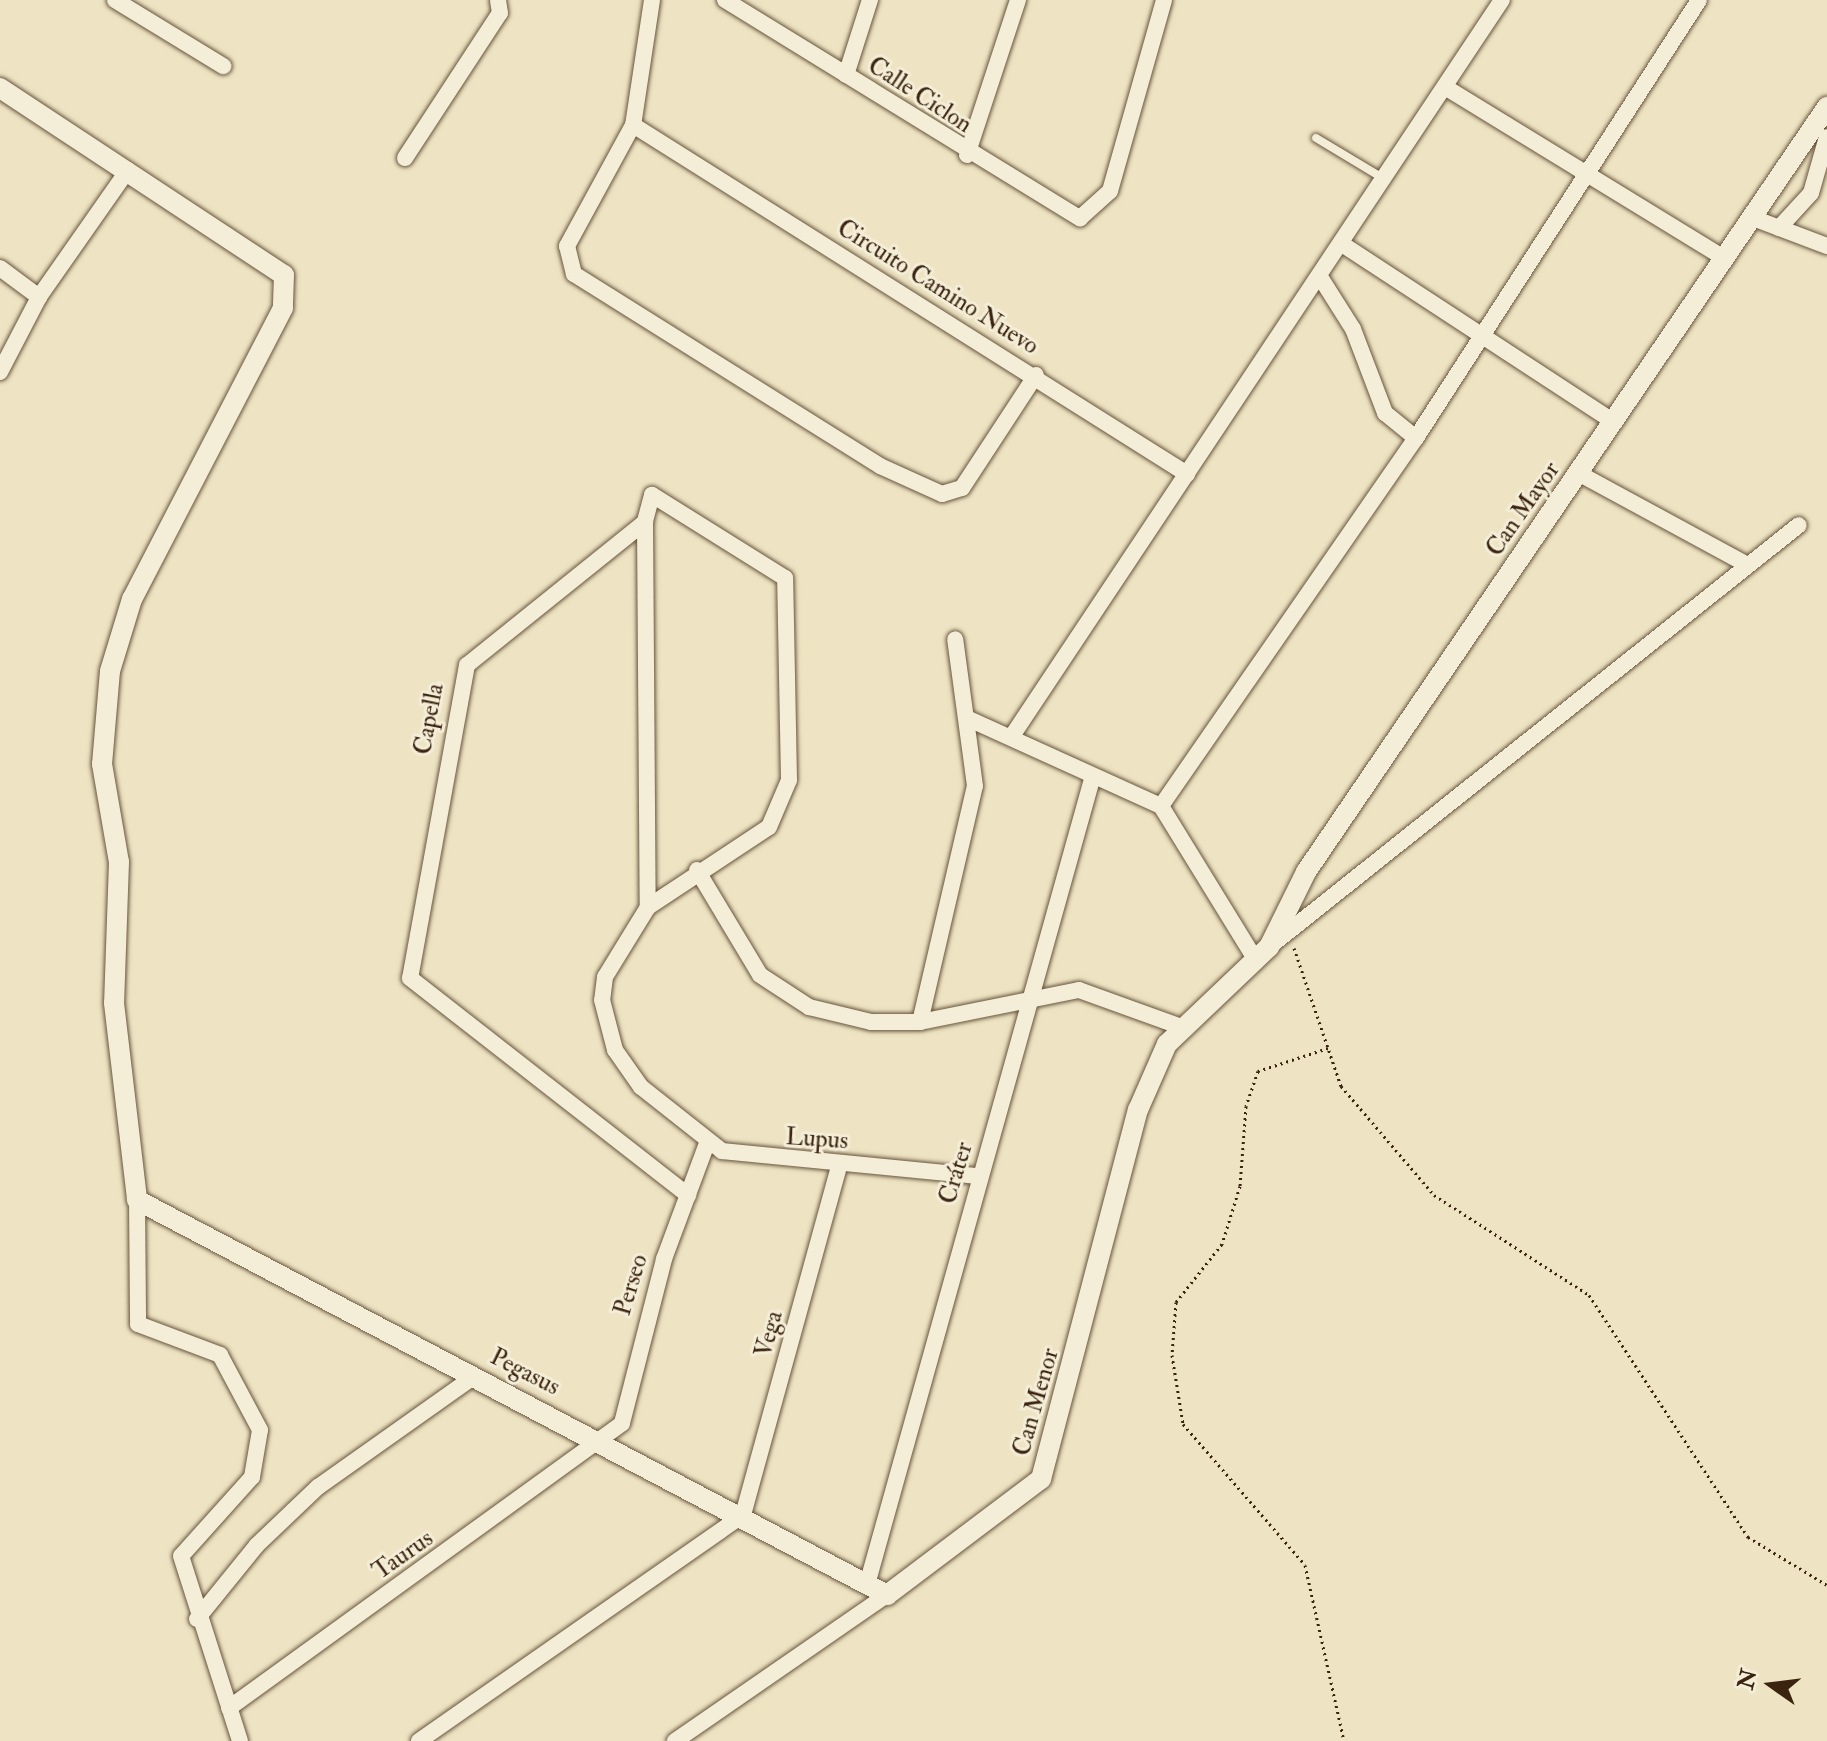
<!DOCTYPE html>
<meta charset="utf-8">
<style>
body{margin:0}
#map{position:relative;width:1827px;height:1741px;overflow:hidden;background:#eee4c3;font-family:"IM FELL Double Pica",serif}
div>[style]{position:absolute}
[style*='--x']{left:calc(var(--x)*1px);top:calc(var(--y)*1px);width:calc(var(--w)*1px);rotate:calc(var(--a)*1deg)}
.path>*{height:3px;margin-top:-1.5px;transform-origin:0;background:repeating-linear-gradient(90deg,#3a240f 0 2px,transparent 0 6px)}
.roads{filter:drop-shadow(0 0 2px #67543c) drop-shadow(0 0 2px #67543c)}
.service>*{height:8px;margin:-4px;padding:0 4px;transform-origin:4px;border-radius:4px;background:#f4edd8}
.minor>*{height:16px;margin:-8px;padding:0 8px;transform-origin:8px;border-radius:8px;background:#f4edd8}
.tertiary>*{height:20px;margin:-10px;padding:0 10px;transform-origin:10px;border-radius:10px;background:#f4edd8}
span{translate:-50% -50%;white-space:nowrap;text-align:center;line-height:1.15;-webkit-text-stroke:6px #f4edd8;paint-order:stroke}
.street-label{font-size:24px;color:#3a240f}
.north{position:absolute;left:1731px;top:1645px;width:80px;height:80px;-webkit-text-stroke:6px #f4edd8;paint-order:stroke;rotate:284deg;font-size:22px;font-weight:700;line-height:32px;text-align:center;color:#3a240f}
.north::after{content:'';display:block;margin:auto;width:28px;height:36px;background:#3a240f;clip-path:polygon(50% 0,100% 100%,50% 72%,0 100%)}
</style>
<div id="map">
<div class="path">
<i style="--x:1294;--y:948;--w:146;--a:71.2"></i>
<i style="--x:1341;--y:1086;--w:143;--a:49.5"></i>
<i style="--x:1434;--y:1195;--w:184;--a:32.8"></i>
<i style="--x:1589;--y:1295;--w:290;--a:56.7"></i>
<i style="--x:1748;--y:1537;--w:92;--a:31.3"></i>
<i style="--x:1328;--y:1048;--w:74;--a:161.8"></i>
<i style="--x:1258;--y:1071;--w:37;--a:109"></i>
<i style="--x:1246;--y:1106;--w:80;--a:94.3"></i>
<i style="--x:1240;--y:1186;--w:61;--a:107.2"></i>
<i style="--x:1222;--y:1244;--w:74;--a:128.4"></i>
<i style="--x:1176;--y:1302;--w:53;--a:94.3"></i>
<i style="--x:1172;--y:1355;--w:70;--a:80.9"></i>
<i style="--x:1183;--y:1424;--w:186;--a:49.1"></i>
<i style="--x:1305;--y:1565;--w:180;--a:77.5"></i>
</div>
<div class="roads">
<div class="service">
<i style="--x:1316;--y:138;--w:82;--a:31"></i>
</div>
<div class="minor">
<i style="--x:115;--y:0;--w:127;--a:31.4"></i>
<i style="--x:652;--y:0;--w:126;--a:98.6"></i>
<i style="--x:633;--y:125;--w:138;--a:118.6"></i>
<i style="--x:567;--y:246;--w:29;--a:76"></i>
<i style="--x:574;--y:274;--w:361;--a:32.1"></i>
<i style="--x:880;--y:466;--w:68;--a:24.3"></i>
<i style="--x:942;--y:494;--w:21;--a:-17"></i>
<i style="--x:962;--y:488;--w:135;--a:-56.8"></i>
<i style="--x:725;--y:0;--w:417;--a:31.6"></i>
<i style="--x:1080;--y:218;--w:40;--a:-42"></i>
<i style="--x:1110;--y:191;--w:198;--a:-74.2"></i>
<i style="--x:846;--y:75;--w:79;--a:-72.3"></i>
<i style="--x:1445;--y:87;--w:325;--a:31.5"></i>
<i style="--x:633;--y:125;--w:655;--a:32.21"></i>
<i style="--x:967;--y:155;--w:163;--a:-71.8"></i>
<i style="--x:405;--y:158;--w:173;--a:-56.8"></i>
<i style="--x:500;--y:13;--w:13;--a:-99"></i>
<i style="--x:1753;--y:218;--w:79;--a:20.7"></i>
<i style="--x:1779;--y:228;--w:47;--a:-47.6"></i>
<i style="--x:1811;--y:193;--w:58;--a:-74.1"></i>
<i style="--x:1345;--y:246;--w:321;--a:33.2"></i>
<i style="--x:0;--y:268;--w:49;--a:36.6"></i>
<i style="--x:1322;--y:280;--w:58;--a:57.7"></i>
<i style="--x:1353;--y:329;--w:90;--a:69.1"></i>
<i style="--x:1385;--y:413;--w:40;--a:39"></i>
<i style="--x:0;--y:372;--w:85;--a:-62.5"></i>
<i style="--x:39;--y:297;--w:155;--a:-55"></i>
<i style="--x:1580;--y:474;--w:189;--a:28.5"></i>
<i style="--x:645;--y:522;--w:228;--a:141.2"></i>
<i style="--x:467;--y:665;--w:318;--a:100.3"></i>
<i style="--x:410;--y:978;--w:353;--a:38"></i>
<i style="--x:969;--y:719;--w:211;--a:24.4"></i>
<i style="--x:1161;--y:806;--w:180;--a:58.4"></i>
<i style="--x:1012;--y:736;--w:884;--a:-56.35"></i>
<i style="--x:1161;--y:806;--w:448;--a:-55.3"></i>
<i style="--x:1416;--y:438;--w:521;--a:-57.13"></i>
<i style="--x:697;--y:870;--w:122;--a:59"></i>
<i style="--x:760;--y:975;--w:59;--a:33.1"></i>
<i style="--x:809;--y:1007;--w:64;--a:13.6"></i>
<i style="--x:871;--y:1022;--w:49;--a:0"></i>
<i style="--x:920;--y:1022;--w:162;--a:-11.4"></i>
<i style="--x:1079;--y:990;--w:106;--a:19.8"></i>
<i style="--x:648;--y:907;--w:145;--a:-33.5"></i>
<i style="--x:769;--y:827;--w:51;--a:-66.9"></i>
<i style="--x:789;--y:780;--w:202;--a:-91.1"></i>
<i style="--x:785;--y:578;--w:157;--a:-148"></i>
<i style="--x:652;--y:495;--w:28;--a:105"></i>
<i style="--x:645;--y:522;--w:385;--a:89.6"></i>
<i style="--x:648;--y:907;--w:82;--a:121.6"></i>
<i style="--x:605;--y:977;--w:23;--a:97"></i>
<i style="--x:602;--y:1000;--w:52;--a:75.4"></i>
<i style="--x:615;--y:1050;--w:45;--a:54.9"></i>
<i style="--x:641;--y:1087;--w:103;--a:38.3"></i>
<i style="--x:722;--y:1151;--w:257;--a:5.6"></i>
<i style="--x:1269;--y:947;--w:677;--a:-38.53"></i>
<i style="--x:920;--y:1022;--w:242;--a:-76.9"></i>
<i style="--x:975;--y:786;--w:148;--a:-97.7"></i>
<i style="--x:137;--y:1200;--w:124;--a:89.5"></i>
<i style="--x:138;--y:1324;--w:88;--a:20.7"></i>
<i style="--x:220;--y:1355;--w:85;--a:61.9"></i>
<i style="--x:260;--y:1430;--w:48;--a:99.7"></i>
<i style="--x:252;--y:1477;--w:106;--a:131.9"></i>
<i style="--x:181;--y:1556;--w:194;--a:72.3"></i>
<i style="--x:868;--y:1581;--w:833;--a:-74.39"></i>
<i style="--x:197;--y:1619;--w:95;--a:-51"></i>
<i style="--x:257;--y:1545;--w:84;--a:-43.6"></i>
<i style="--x:318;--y:1487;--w:192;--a:-35.3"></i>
<i style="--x:229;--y:1708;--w:485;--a:-35.9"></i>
<i style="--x:622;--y:1423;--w:169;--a:-75.6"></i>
<i style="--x:664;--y:1259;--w:126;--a:-69.6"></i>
<i style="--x:419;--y:1741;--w:395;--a:-34.9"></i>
<i style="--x:743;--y:1515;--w:364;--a:-74.6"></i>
<i style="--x:675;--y:1741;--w:257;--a:-34.6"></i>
</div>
<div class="tertiary">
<i style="--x:0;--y:88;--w:340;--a:33.4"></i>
<i style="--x:284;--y:275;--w:33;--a:92"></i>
<i style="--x:283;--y:308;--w:328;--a:117.4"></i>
<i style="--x:132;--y:599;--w:75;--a:107"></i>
<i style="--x:110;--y:671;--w:93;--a:94.9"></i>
<i style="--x:102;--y:764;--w:99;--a:80.2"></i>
<i style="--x:119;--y:862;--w:141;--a:92"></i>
<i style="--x:114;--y:1003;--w:198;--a:83.3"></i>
<i style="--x:137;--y:1200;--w:848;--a:27.77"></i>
<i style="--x:887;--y:1595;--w:193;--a:-37"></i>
<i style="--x:1041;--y:1479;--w:382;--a:-75.3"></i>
<i style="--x:1138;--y:1110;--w:72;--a:-66.3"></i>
<i style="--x:1167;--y:1044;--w:141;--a:-43.6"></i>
<i style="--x:1269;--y:947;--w:84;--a:-63.7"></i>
<i style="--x:1306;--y:872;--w:926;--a:-55.74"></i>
</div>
</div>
<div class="street-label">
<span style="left:920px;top:95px;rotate:33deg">Calle Ciclon</span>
<span style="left:938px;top:287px;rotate:32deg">Circuito Camino Nuevo</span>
<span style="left:1523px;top:509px;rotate:-55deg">Can Mayor</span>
<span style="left:429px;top:719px;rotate:-79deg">Capella</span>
<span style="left:817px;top:1139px;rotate:4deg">Lupus</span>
<span style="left:956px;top:1173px;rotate:-73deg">Cráter</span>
<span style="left:631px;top:1285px;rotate:-73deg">Perseo</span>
<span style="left:769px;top:1334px;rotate:-75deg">Vega</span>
<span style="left:525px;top:1372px;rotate:27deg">Pegasus</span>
<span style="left:1036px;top:1402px;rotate:-74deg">Can Menor</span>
<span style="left:403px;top:1555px;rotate:-35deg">Taurus</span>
</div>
<div class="north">N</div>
</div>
